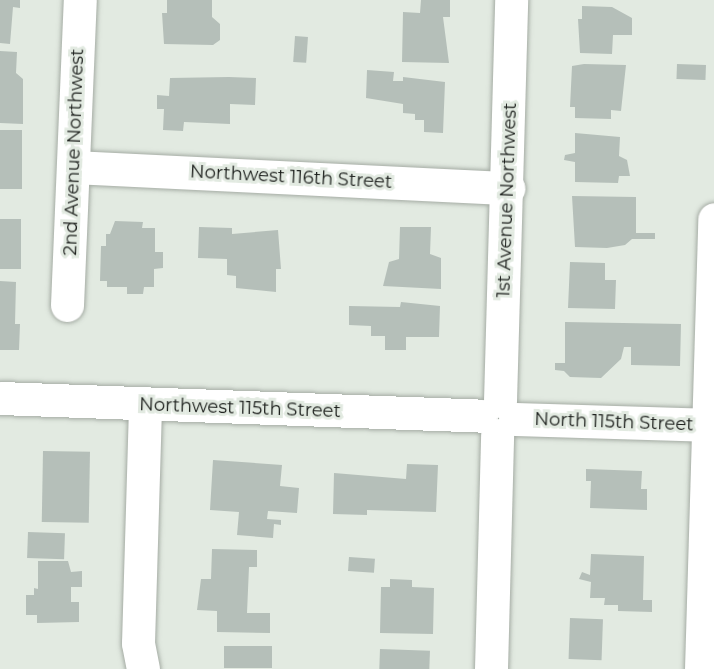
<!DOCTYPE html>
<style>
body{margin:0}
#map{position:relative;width:714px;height:669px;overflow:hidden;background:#e2eae1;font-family:Montserrat,sans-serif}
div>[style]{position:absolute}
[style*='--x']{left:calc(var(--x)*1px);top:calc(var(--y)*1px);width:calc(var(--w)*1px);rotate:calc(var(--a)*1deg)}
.building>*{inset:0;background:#b5bfb9;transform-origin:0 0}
.roads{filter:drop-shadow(0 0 2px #a5aca4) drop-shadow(0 0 2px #a5aca4)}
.minor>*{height:33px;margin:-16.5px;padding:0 16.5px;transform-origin:16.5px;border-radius:16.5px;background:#fff}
span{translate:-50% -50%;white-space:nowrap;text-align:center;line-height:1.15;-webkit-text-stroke:6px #e2eae1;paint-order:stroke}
.street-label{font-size:18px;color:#1a1d1a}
</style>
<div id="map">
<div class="building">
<i style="clip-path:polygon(0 0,20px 0,20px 8px,13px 7px,10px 44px,0 43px)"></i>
<i style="clip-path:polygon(167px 0,212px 0,212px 17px,220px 24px,220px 40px,213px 45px,164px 44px,162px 13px,167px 13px)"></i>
<i style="clip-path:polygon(421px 0,450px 0,450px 17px,443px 17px,449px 63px,402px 62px,403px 12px,420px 13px)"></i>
<i style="clip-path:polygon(582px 6px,612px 7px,632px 18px,632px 35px,613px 35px,612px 54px,580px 53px,578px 19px,582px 19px)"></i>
<i style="left:295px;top:36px;width:13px;height:26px;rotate:4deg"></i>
<i style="clip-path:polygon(0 51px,17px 52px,16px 73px,23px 79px,23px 124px,0 123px)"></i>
<i style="clip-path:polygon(584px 64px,626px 65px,621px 111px,611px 110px,611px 119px,575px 118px,575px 107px,570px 107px,572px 66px)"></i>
<i style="left:677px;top:64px;width:29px;height:15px;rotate:2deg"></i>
<i style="clip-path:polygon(367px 70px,394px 72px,393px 81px,403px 81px,403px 77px,445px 82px,443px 133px,424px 132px,424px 120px,415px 120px,415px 114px,403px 113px,403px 104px,366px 98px)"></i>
<i style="clip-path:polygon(229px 77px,256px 78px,255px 105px,230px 104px,230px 124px,184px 122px,183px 131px,163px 130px,164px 109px,157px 109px,157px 95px,169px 96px,170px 78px)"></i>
<i style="left:0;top:130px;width:22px;height:59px"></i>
<i style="clip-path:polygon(575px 133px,620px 137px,619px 156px,627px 160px,630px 176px,619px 176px,618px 183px,575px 182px,575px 162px,564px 160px,565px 155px,575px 153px)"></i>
<i style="clip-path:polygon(572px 196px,636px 197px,636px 233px,655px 233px,655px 239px,632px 239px,625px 245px,607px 248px,575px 247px)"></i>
<i style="left:0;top:219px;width:21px;height:50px"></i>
<i style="clip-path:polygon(115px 221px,143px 222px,142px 228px,155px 228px,155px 252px,163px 252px,163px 268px,154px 269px,154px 287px,144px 287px,143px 294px,127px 294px,127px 287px,107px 287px,107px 281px,100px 281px,101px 246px,106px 246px,106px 234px,110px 234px)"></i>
<i style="clip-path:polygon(199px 227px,232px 228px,232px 234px,278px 230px,281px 269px,276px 269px,276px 292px,236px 288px,236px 276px,227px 275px,227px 259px,198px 258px)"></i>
<i style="clip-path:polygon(400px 227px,431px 227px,430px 254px,441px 258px,441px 289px,383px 286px,389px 262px,399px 259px)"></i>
<i style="clip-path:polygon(570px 262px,605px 263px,605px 280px,616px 280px,615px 309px,568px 308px)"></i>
<i style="clip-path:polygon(0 281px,16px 282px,15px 324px,20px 324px,19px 350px,0 350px)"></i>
<i style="clip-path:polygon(401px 302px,440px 306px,439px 337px,406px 337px,406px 350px,385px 350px,385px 336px,371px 336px,371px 326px,349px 325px,349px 306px,400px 307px)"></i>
<i style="clip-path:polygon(565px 322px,681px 324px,680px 366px,631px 365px,631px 347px,624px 347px,621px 359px,601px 378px,570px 377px,564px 371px,555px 370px,555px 363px,565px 363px)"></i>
<i style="left:43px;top:451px;width:47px;height:71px;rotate:1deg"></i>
<i style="clip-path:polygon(213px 460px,282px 465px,280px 486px,299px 488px,297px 513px,268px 511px,267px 519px,281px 520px,281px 525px,274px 524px,273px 538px,237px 535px,239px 512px,210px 510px)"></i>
<i style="clip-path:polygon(407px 464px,438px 465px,436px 512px,367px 510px,367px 515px,333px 514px,334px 473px,406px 479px)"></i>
<i style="clip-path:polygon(586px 469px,642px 471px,641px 489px,647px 489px,647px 510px,590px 508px,591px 481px,586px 481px)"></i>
<i style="left:28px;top:532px;width:37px;height:26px;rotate:2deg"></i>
<i style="clip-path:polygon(212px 549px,257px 550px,257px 567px,249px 567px,247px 613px,270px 613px,270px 633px,217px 632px,217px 611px,197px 610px,201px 579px,211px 579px)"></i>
<i style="clip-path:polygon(591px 554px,644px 556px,643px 600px,652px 600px,652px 612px,618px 611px,618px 605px,604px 605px,605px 598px,590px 598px,591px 582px,579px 579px,582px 572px,590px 575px)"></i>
<i style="left:349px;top:557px;width:26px;height:14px;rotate:4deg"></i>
<i style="clip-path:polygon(38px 561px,68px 561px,71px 572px,82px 571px,82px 587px,71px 587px,71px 602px,79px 602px,79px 622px,37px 623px,37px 615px,26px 615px,26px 595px,34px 595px,34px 588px,38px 589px)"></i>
<i style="clip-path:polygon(390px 579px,412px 580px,412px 587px,434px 588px,433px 634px,380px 633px,381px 587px,390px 587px)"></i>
<i style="left:570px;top:618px;width:33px;height:41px;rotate:2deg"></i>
<i style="left:224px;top:646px;width:48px;height:22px"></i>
<i style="left:380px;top:649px;width:50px;height:20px;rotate:2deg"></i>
</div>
<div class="roads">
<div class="minor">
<i style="--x:74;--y:167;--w:435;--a:2.8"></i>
<i style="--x:67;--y:305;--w:305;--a:-87.6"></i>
<i style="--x:0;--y:398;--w:481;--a:2.1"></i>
<i style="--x:500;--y:401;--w:401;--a:-88.4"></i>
<i style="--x:515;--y:419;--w:199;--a:1.7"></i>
<i style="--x:143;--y:669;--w:26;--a:-101"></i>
<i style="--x:138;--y:643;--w:238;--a:-88.3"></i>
<i style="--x:491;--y:669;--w:234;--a:-88.5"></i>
<i style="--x:701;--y:669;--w:450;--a:-88.3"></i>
</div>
</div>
<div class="street-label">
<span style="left:74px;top:152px;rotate:-88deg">2nd Avenue Northwest</span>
<span style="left:291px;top:177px;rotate:3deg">Northwest 116th Street</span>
<span style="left:507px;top:200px;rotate:-88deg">1st Avenue Northwest</span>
<span style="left:240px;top:408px;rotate:2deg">Northwest 115th Street</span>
<span style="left:614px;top:422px;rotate:2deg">North 115th Street</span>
</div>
</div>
